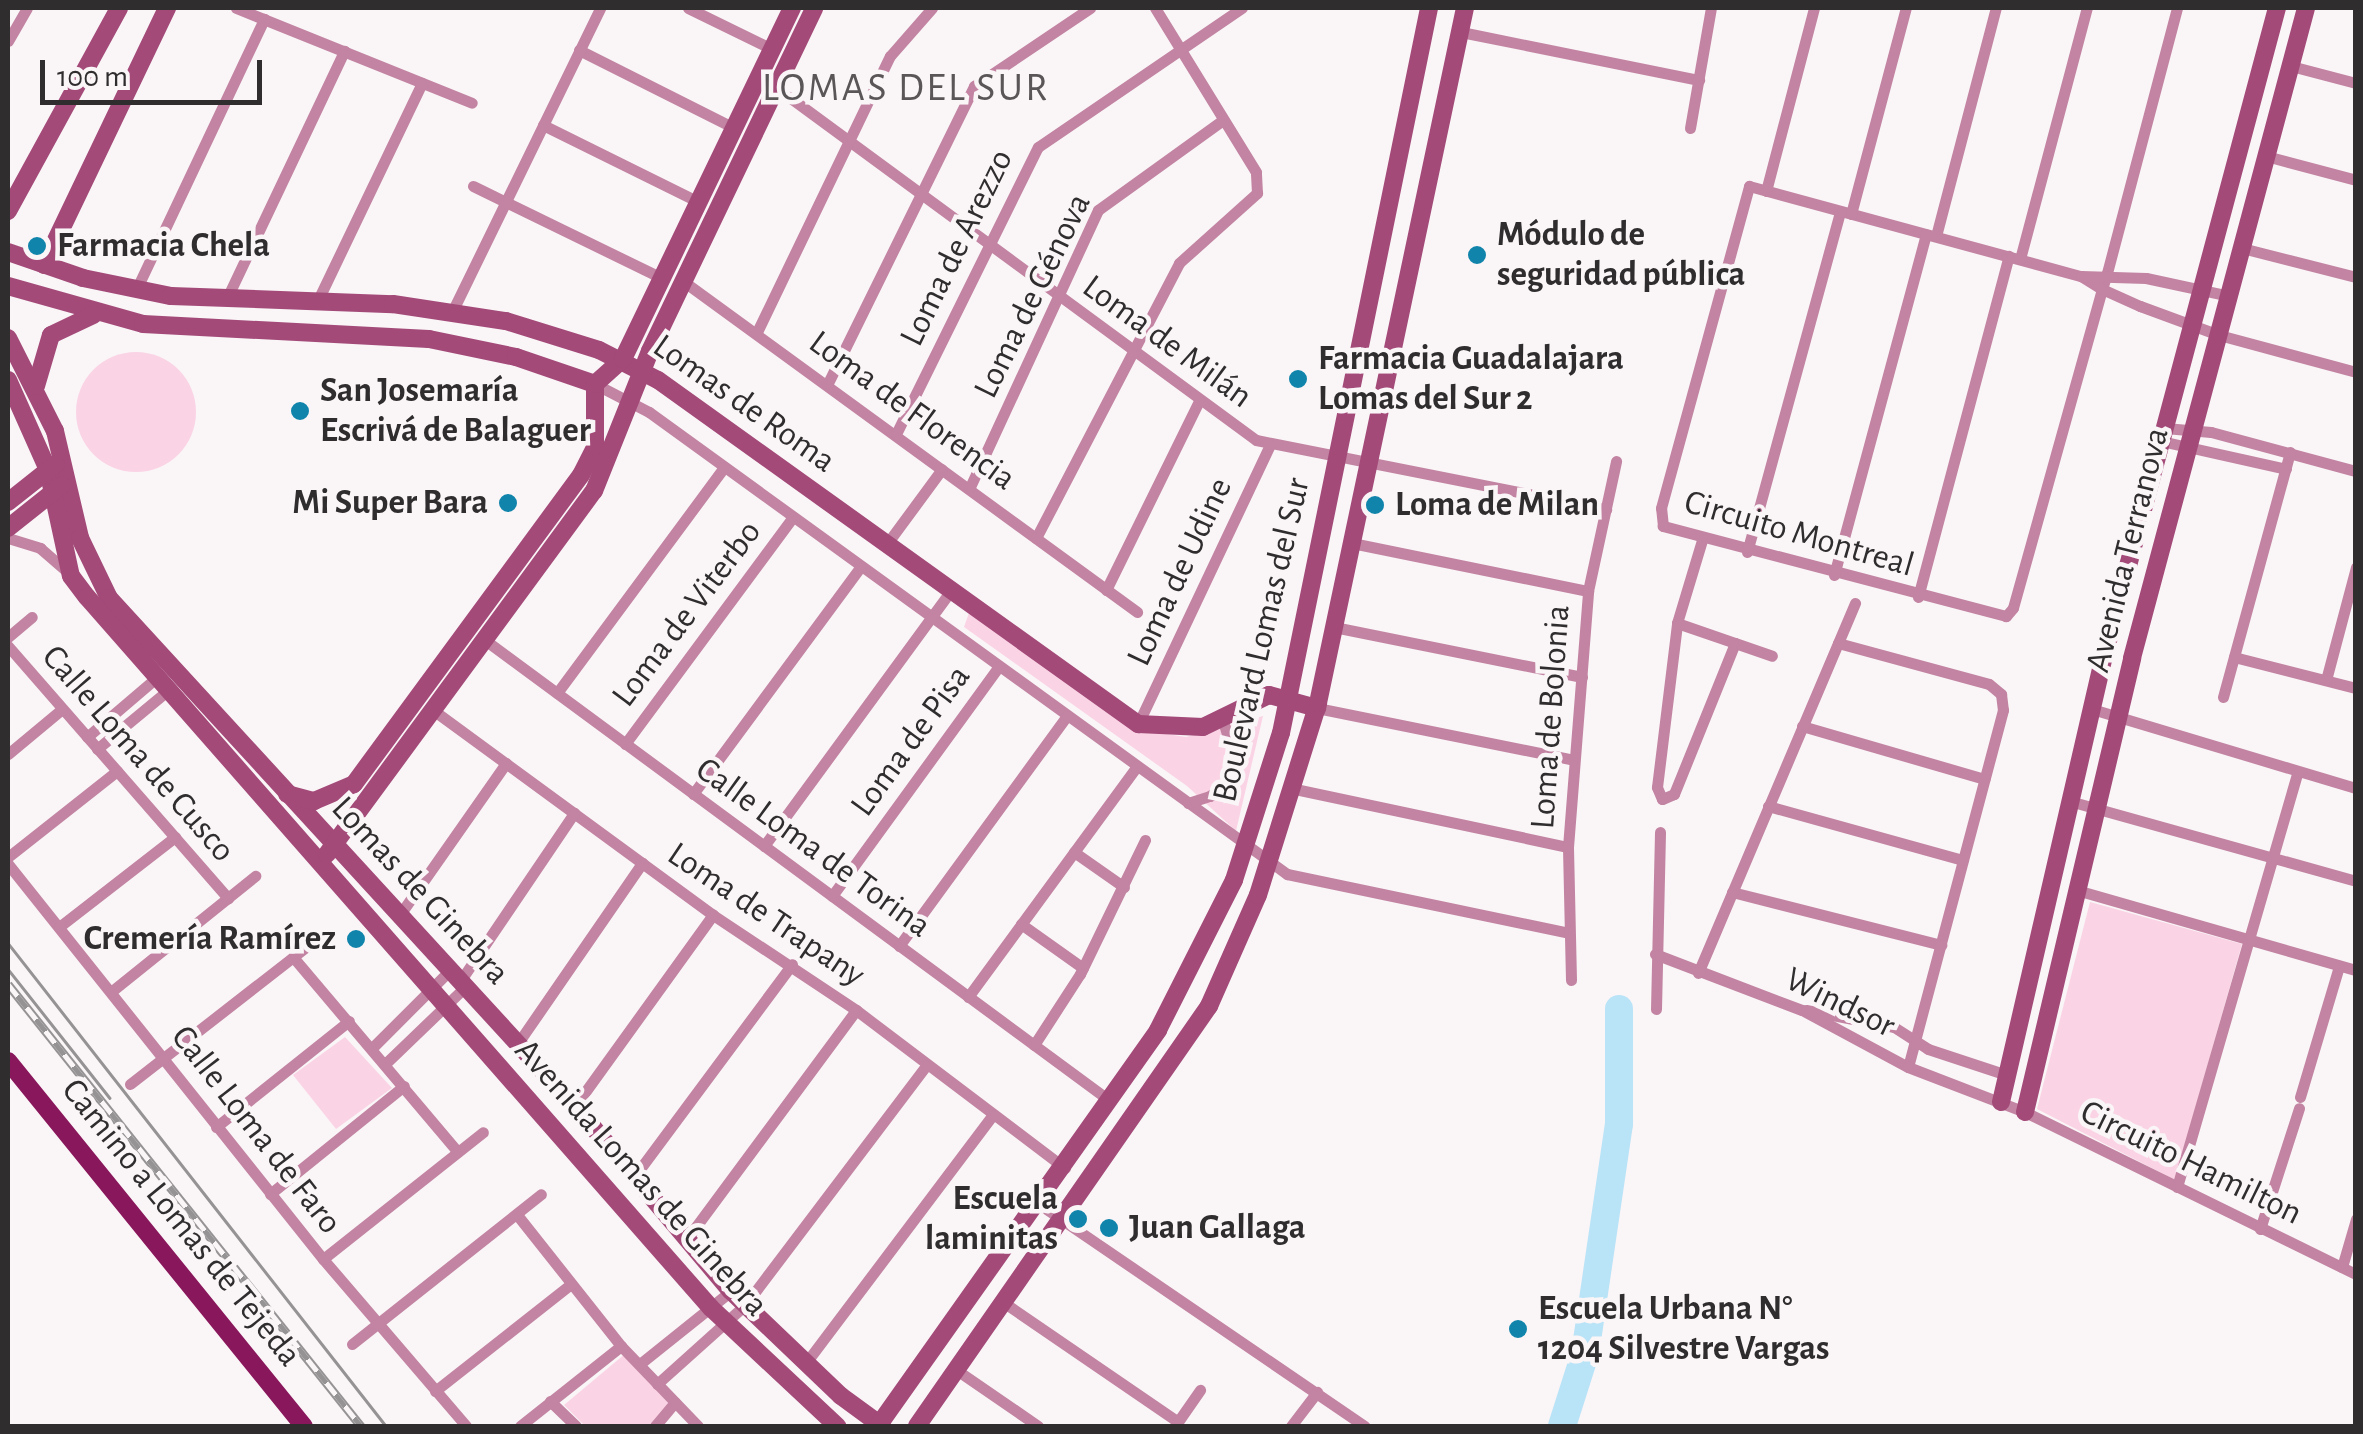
<!DOCTYPE html>
<meta charset="utf-8">
<style>
body{margin:0}
#map{position:relative;width:2363px;height:1434px;overflow:hidden;background:#faf5f7;font-family:"Alegreya Sans",sans-serif}
div>[style]{position:absolute}
[style*='--x']{left:calc(var(--x)*1px);top:calc(var(--y)*1px);width:calc(var(--w)*1px);rotate:calc(var(--a)*1deg)}
.green>*{inset:0;background:#fad4e5}
.round{border-radius:50%}
.river>*{height:28px;margin:-14px;padding:0 14px;transform-origin:14px;border-radius:14px;background:#b9e3f7}
.street>*{height:11px;margin:-5.5px;padding:0 5.5px;transform-origin:5.5px;border-radius:5.5px;background:#c284a2}
.secondary>*{height:18px;margin:-9px;padding:0 9px;transform-origin:9px;border-radius:9px;background:#a34a79}
.primary>*{height:18px;margin:-9px;padding:0 9px;transform-origin:9px;border-radius:9px;background:#89175c}
.tram>*{height:2.5px;margin:-1.25px;padding:0 1.25px;transform-origin:1.25px;border-radius:1.25px;background:#969394}
.rail>*{height:9px;margin-top:-4.5px;transform-origin:0;background:repeating-linear-gradient(90deg,#faf5f7 0 15px,#969394 0 30px);box-sizing:border-box;border-block:2px solid #969394}
.dots>*{width:28px;height:28px;translate:-50% -50%;box-sizing:border-box;border:5px solid #faf5f7;border-radius:50%}
span{translate:-50% -50%;white-space:nowrap;text-align:center;line-height:1.15;-webkit-text-stroke:9px #faf5f7;paint-order:stroke}
.poi-label{font-size:35px;color:#2f2d2e;font-weight:700}
.left{translate:0 -50%;text-align:left}
.right{translate:-100% -50%;text-align:right}
.street-label{font-size:35px;color:#2f2d2e}
.quarter-label{font-size:40px;color:#5a5658;letter-spacing:2.5px}
.frame{position:absolute;inset:0;border:10px solid #2f2d2e;pointer-events:none}
.scale{position:absolute;left:40px;top:60px;width:222px;height:45px;box-sizing:border-box;border:5px solid #2f2d2e;border-top:0;padding-left:12px;font-size:30px;line-height:35px;white-space:nowrap;color:#2f2d2e;-webkit-text-stroke:8px #faf5f7;paint-order:stroke}
</style>
<div id="map">
<div class="green">
<i class="round" style="left:76px;top:352px;width:120px;height:120px"></i>
<i style="clip-path:polygon(970px 610px,1136px 729px,1186px 737px,1263px 716px,1236px 831px,1187px 786px,964px 627px)"></i>
<i style="clip-path:polygon(2090px 902px,2242px 944px,2175px 1180px,2037px 1109px)"></i>
<i style="clip-path:polygon(345px 1037px,392px 1088px,336px 1129px,293px 1075px)"></i>
<i style="clip-path:polygon(626px 1353px,671px 1404px,652px 1426px,585px 1426px,564px 1405px)"></i>
</div>
<div class="river">
<i style="--x:1562;--y:1426;--w:76;--a:-72.3"></i>
<i style="--x:1585;--y:1354;--w:232;--a:-81.6"></i>
<i style="--x:1619;--y:1124;--w:115;--a:-90"></i>
</div>
<div class="street">
<i style="--x:236;--y:8;--w:254;--a:21.9"></i>
<i style="--x:688;--y:8;--w:93;--a:26"></i>
<i style="--x:2177;--y:8;--w:274;--a:104.8"></i>
<i style="--x:2107;--y:273;--w:17;--a:107"></i>
<i style="--x:2102;--y:289;--w:331;--a:105.6"></i>
<i style="--x:2013;--y:608;--w:11;--a:131"></i>
<i style="--x:2006;--y:616;--w:355;--a:-165.3"></i>
<i style="--x:1663;--y:526;--w:18;--a:-96"></i>
<i style="--x:1661;--y:508;--w:334;--a:-74.7"></i>
<i style="--x:1749;--y:186;--w:344;--a:15.2"></i>
<i style="--x:2081;--y:276;--w:25;--a:32"></i>
<i style="--x:2102;--y:289;--w:42;--a:24.1"></i>
<i style="--x:2140;--y:306;--w:84;--a:20.2"></i>
<i style="--x:2219;--y:335;--w:142;--a:15.1"></i>
<i style="--x:1461;--y:32;--w:243;--a:11.4"></i>
<i style="--x:8;--y:41;--w:38;--a:-60"></i>
<i style="--x:579;--y:50;--w:174;--a:26.7"></i>
<i style="--x:2291;--y:66;--w:67;--a:14.7"></i>
<i style="--x:757;--y:81;--w:39;--a:27"></i>
<i style="--x:792;--y:99;--w:576;--a:36.31"></i>
<i style="--x:1256;--y:440;--w:357;--a:11.2"></i>
<i style="--x:543;--y:125;--w:174;--a:26.3"></i>
<i style="--x:1690;--y:128;--w:122;--a:-80.1"></i>
<i style="--x:2266;--y:156;--w:93;--a:14.9"></i>
<i style="--x:473;--y:186;--w:210;--a:26"></i>
<i style="--x:1766;--y:191;--w:189;--a:-75.3"></i>
<i style="--x:1851;--y:214;--w:213;--a:-75.1"></i>
<i style="--x:1936;--y:236;--w:236;--a:-75.3"></i>
<i style="--x:2242;--y:248;--w:118;--a:14.3"></i>
<i style="--x:2020;--y:259;--w:260;--a:-75.1"></i>
<i style="--x:2081;--y:276;--w:65;--a:1.8"></i>
<i style="--x:2146;--y:278;--w:85;--a:12.2"></i>
<i style="--x:683;--y:281;--w:562;--a:36.09"></i>
<i style="--x:136;--y:290;--w:300;--a:-64.7"></i>
<i style="--x:226;--y:300;--w:276;--a:-64.6"></i>
<i style="--x:317;--y:302;--w:243;--a:-64.4"></i>
<i style="--x:452;--y:312;--w:338;--a:-64"></i>
<i style="--x:757;--y:332;--w:306;--a:-64.3"></i>
<i style="--x:890;--y:56;--w:64;--a:-48.8"></i>
<i style="--x:828;--y:383;--w:331;--a:-63.8"></i>
<i style="--x:974;--y:86;--w:140;--a:-33.9"></i>
<i style="--x:595;--y:384;--w:61;--a:27.4"></i>
<i style="--x:649;--y:412;--w:788;--a:35.91"></i>
<i style="--x:1287;--y:874;--w:288;--a:11.8"></i>
<i style="--x:2165;--y:428;--w:46;--a:5"></i>
<i style="--x:2211;--y:432;--w:150;--a:15.1"></i>
<i style="--x:896;--y:434;--w:320;--a:-63.7"></i>
<i style="--x:1038;--y:147;--w:247;--a:-34.3"></i>
<i style="--x:2161;--y:441;--w:128;--a:12.6"></i>
<i style="--x:970;--y:487;--w:305;--a:-65.2"></i>
<i style="--x:1098;--y:210;--w:154;--a:-35.8"></i>
<i style="--x:8;--y:538;--w:34;--a:17"></i>
<i style="--x:40;--y:548;--w:41;--a:41.1"></i>
<i style="--x:1036;--y:538;--w:310;--a:-62.5"></i>
<i style="--x:1179;--y:263;--w:105;--a:-41.9"></i>
<i style="--x:1257;--y:193;--w:21;--a:-93"></i>
<i style="--x:1256;--y:172;--w:193;--a:-121.6"></i>
<i style="--x:1352;--y:543;--w:241;--a:11.5"></i>
<i style="--x:886;--y:545;--w:94;--a:-53.6"></i>
<i style="--x:1747;--y:552;--w:353;--a:-74.7"></i>
<i style="--x:1834;--y:575;--w:353;--a:-74.9"></i>
<i style="--x:1106;--y:590;--w:211;--a:-63.8"></i>
<i style="--x:1918;--y:597;--w:353;--a:-75.1"></i>
<i style="--x:1677;--y:623;--w:87;--a:-73.2"></i>
<i style="--x:1334;--y:627;--w:253;--a:11.4"></i>
<i style="--x:8;--y:637;--w:31;--a:-40"></i>
<i style="--x:485;--y:640;--w:777;--a:36.41"></i>
<i style="--x:1735;--y:643;--w:163;--a:112"></i>
<i style="--x:1674;--y:794;--w:13;--a:157"></i>
<i style="--x:1662;--y:799;--w:13;--a:-113"></i>
<i style="--x:1657;--y:787;--w:165;--a:-83"></i>
<i style="--x:1677;--y:623;--w:61;--a:19"></i>
<i style="--x:1735;--y:643;--w:39;--a:19"></i>
<i style="--x:1838;--y:643;--w:156;--a:15.2"></i>
<i style="--x:1989;--y:684;--w:16;--a:40"></i>
<i style="--x:2001;--y:694;--w:16;--a:83"></i>
<i style="--x:2003;--y:710;--w:369;--a:104.9"></i>
<i style="--x:8;--y:646;--w:335;--a:48.9"></i>
<i style="--x:2234;--y:657;--w:126;--a:14.3"></i>
<i style="--x:2326;--y:680;--w:117;--a:-75.1"></i>
<i style="--x:557;--y:693;--w:281;--a:-53.5"></i>
<i style="--x:2223;--y:697;--w:254;--a:-74.7"></i>
<i style="--x:1317;--y:708;--w:262;--a:11.4"></i>
<i style="--x:2092;--y:709;--w:276;--a:16.7"></i>
<i style="--x:433;--y:710;--w:347;--a:36.2"></i>
<i style="--x:713;--y:915;--w:172;--a:33.6"></i>
<i style="--x:856;--y:1010;--w:262;--a:37.1"></i>
<i style="--x:1138;--y:724;--w:309;--a:-64.7"></i>
<i style="--x:1802;--y:726;--w:190;--a:16.2"></i>
<i style="--x:87;--y:737;--w:91;--a:-40.5"></i>
<i style="--x:625;--y:744;--w:282;--a:-53.5"></i>
<i style="--x:97;--y:749;--w:91;--a:-39.6"></i>
<i style="--x:8;--y:754;--w:70;--a:-39.8"></i>
<i style="--x:1295;--y:789;--w:279;--a:12"></i>
<i style="--x:693;--y:794;--w:283;--a:-53.6"></i>
<i style="--x:2073;--y:802;--w:294;--a:15.6"></i>
<i style="--x:1188;--y:803;--w:23;--a:-18"></i>
<i style="--x:1210;--y:796;--w:23;--a:-41"></i>
<i style="--x:1227;--y:781;--w:25;--a:-74"></i>
<i style="--x:1234;--y:757;--w:39;--a:-107"></i>
<i style="--x:1768;--y:806;--w:202;--a:15.5"></i>
<i style="--x:764;--y:846;--w:315;--a:-53.8"></i>
<i style="--x:1074;--y:852;--w:61;--a:35"></i>
<i style="--x:8;--y:857;--w:139;--a:-38.3"></i>
<i style="--x:8;--y:864;--w:505;--a:51.43"></i>
<i style="--x:323;--y:1259;--w:220;--a:49.4"></i>
<i style="--x:2080;--y:891;--w:287;--a:16"></i>
<i style="--x:1732;--y:892;--w:216;--a:14.2"></i>
<i style="--x:832;--y:896;--w:284;--a:-54"></i>
<i style="--x:401;--y:913;--w:183;--a:-55"></i>
<i style="--x:1021;--y:924;--w:76;--a:35.4"></i>
<i style="--x:59;--y:927;--w:147;--a:-37.8"></i>
<i style="--x:899;--y:946;--w:285;--a:-53.9"></i>
<i style="--x:1655;--y:954;--w:157;--a:20.9"></i>
<i style="--x:1802;--y:1010;--w:120;--a:28.3"></i>
<i style="--x:1908;--y:1067;--w:125;--a:21"></i>
<i style="--x:2025;--y:1112;--w:369;--a:26.1"></i>
<i style="--x:293;--y:957;--w:255;--a:49.8"></i>
<i style="--x:1698;--y:973;--w:402;--a:-67"></i>
<i style="--x:461;--y:980;--w:202;--a:-55.9"></i>
<i style="--x:1571;--y:980;--w:133;--a:-91.3"></i>
<i style="--x:1568;--y:847;--w:257;--a:-85.5"></i>
<i style="--x:1588;--y:591;--w:133;--a:-77.8"></i>
<i style="--x:112;--y:991;--w:184;--a:-38.8"></i>
<i style="--x:968;--y:997;--w:286;--a:-53.8"></i>
<i style="--x:1656;--y:1009;--w:177;--a:-88.7"></i>
<i style="--x:1806;--y:1010;--w:90;--a:10.9"></i>
<i style="--x:1894;--y:1027;--w:40;--a:32.9"></i>
<i style="--x:1928;--y:1049;--w:83;--a:18.2"></i>
<i style="--x:518;--y:1043;--w:219;--a:-55.4"></i>
<i style="--x:1034;--y:1045;--w:85;--a:-57.1"></i>
<i style="--x:1080;--y:974;--w:149;--a:-64.1"></i>
<i style="--x:372;--y:1048;--w:112;--a:-45"></i>
<i style="--x:385;--y:1064;--w:112;--a:-43.9"></i>
<i style="--x:130;--y:1084;--w:234;--a:-37.9"></i>
<i style="--x:2300;--y:1097;--w:137;--a:-73.4"></i>
<i style="--x:575;--y:1106;--w:236;--a:-54.2"></i>
<i style="--x:216;--y:1127;--w:170;--a:-38.6"></i>
<i style="--x:634;--y:1177;--w:265;--a:-53.4"></i>
<i style="--x:2177;--y:1187;--w:431;--a:-73.8"></i>
<i style="--x:270;--y:1194;--w:172;--a:-38.9"></i>
<i style="--x:1039;--y:1204;--w:394;--a:34.3"></i>
<i style="--x:518;--y:1216;--w:166;--a:51.6"></i>
<i style="--x:621;--y:1346;--w:111;--a:46.1"></i>
<i style="--x:2260;--y:1229;--w:127;--a:-72.1"></i>
<i style="--x:686;--y:1240;--w:286;--a:-53.5"></i>
<i style="--x:323;--y:1259;--w:204;--a:-38.4"></i>
<i style="--x:2342;--y:1267;--w:50;--a:-73.7"></i>
<i style="--x:1003;--y:1302;--w:212;--a:34.4"></i>
<i style="--x:352;--y:1344;--w:241;--a:-38.4"></i>
<i style="--x:641;--y:1363;--w:115;--a:-38.7"></i>
<i style="--x:805;--y:1364;--w:311;--a:-53"></i>
<i style="--x:958;--y:1371;--w:97;--a:34.5"></i>
<i style="--x:657;--y:1384;--w:118;--a:-41.9"></i>
<i style="--x:745;--y:1305;--w:300;--a:-52.9"></i>
<i style="--x:435;--y:1391;--w:173;--a:-38.2"></i>
<i style="--x:550;--y:1401;--w:36;--a:44"></i>
<i style="--x:520;--y:1426;--w:129;--a:-38.4"></i>
<i style="--x:655;--y:1426;--w:31;--a:-50"></i>
<i style="--x:1175;--y:1426;--w:44;--a:-55.2"></i>
<i style="--x:1291;--y:1426;--w:43;--a:-52.6"></i>
</div>
<div class="secondary">
<i style="--x:8;--y:211;--w:231;--a:-61.3"></i>
<i style="--x:8;--y:252;--w:79;--a:19.1"></i>
<i style="--x:83;--y:278;--w:90;--a:11.6"></i>
<i style="--x:171;--y:296;--w:222;--a:2.1"></i>
<i style="--x:393;--y:304;--w:114;--a:8.6"></i>
<i style="--x:506;--y:321;--w:97;--a:17.3"></i>
<i style="--x:599;--y:350;--w:66;--a:27"></i>
<i style="--x:658;--y:380;--w:591;--a:35.63"></i>
<i style="--x:1138;--y:724;--w:65;--a:2.6"></i>
<i style="--x:1203;--y:727;--w:73;--a:-25.9"></i>
<i style="--x:1269;--y:695;--w:50;--a:15.2"></i>
<i style="--x:44;--y:265;--w:285;--a:-64.4"></i>
<i style="--x:8;--y:286;--w:140;--a:15.7"></i>
<i style="--x:143;--y:324;--w:286;--a:3"></i>
<i style="--x:429;--y:339;--w:89;--a:11.7"></i>
<i style="--x:516;--y:357;--w:83;--a:18.9"></i>
<i style="--x:8;--y:338;--w:104;--a:63.2"></i>
<i style="--x:55;--y:431;--w:110;--a:76.8"></i>
<i style="--x:80;--y:538;--w:67;--a:64.2"></i>
<i style="--x:109;--y:598;--w:689;--a:47.47"></i>
<i style="--x:575;--y:1106;--w:242;--a:49.9"></i>
<i style="--x:731;--y:1291;--w:152;--a:43.7"></i>
<i style="--x:841;--y:1396;--w:51;--a:36.2"></i>
<i style="--x:8;--y:380;--w:98;--a:66"></i>
<i style="--x:48;--y:470;--w:108;--a:77.8"></i>
<i style="--x:71;--y:576;--w:26;--a:53"></i>
<i style="--x:87;--y:597;--w:946;--a:48.73"></i>
<i style="--x:711;--y:1308;--w:173;--a:43.1"></i>
<i style="--x:36;--y:386;--w:53;--a:-73.6"></i>
<i style="--x:51;--y:335;--w:47;--a:-25.5"></i>
<i style="--x:8;--y:502;--w:61;--a:-38.4"></i>
<i style="--x:8;--y:528;--w:69;--a:-38.5"></i>
<i style="--x:287;--y:794;--w:28;--a:15"></i>
<i style="--x:314;--y:801;--w:43;--a:-23"></i>
<i style="--x:354;--y:784;--w:383;--a:-53.7"></i>
<i style="--x:581;--y:475;--w:31;--a:-63"></i>
<i style="--x:595;--y:447;--w:63;--a:-90"></i>
<i style="--x:595;--y:384;--w:38;--a:-42"></i>
<i style="--x:623;--y:359;--w:390;--a:-64.3"></i>
<i style="--x:327;--y:854;--w:451;--a:-53.7"></i>
<i style="--x:594;--y:491;--w:151;--a:-68.2"></i>
<i style="--x:650;--y:351;--w:380;--a:-64.4"></i>
<i style="--x:2001;--y:1102;--w:462;--a:-77"></i>
<i style="--x:2105;--y:652;--w:667;--a:-75.05"></i>
<i style="--x:2025;--y:1112;--w:466;--a:-76.7"></i>
<i style="--x:2132;--y:658;--w:673;--a:-75.01"></i>
<i style="--x:878;--y:1426;--w:485;--a:-54.7"></i>
<i style="--x:1158;--y:1030;--w:168;--a:-63.1"></i>
<i style="--x:1234;--y:880;--w:154;--a:-72.3"></i>
<i style="--x:1281;--y:733;--w:740;--a:-78.46"></i>
<i style="--x:917;--y:1426;--w:512;--a:-55.19"></i>
<i style="--x:1209;--y:1006;--w:121;--a:-66.2"></i>
<i style="--x:1258;--y:895;--w:201;--a:-72.6"></i>
<i style="--x:1318;--y:703;--w:710;--a:-78.06"></i>
</div>
<div class="primary">
<i style="--x:8;--y:1061;--w:470;--a:51"></i>
</div>
<div class="tram">
<i style="--x:8;--y:943;--w:613;--a:51.95"></i>
<i style="--x:8;--y:969;--w:164;--a:51.7"></i>
</div>
<div class="rail">
<i style="--x:8;--y:984;--w:566;--a:51.39"></i>
</div>
<div class="dots">
<i style="left:37px;top:246px;background:#1084aa"></i>
<i style="left:1477px;top:255px;background:#1084aa"></i>
<i style="left:1298px;top:379px;background:#1084aa"></i>
<i style="left:300px;top:411px;background:#1084aa"></i>
<i style="left:508px;top:503px;background:#1084aa"></i>
<i style="left:1375px;top:505px;background:#1084aa"></i>
<i style="left:356px;top:939px;background:#1084aa"></i>
<i style="left:1078px;top:1219px;background:#1084aa"></i>
<i style="left:1109px;top:1228px;background:#1084aa"></i>
<i style="left:1518px;top:1329px;background:#1084aa"></i>
</div>
<div class="poi-label">
<span class="left" style="left:1497px;top:255px">Módulo de<br>seguridad pública</span>
<span class="left" style="left:57px;top:246px">Farmacia Chela</span>
<span class="left" style="left:1318px;top:379px">Farmacia Guadalajara<br>Lomas del Sur 2</span>
<span class="left" style="left:320px;top:411px">San Josemaría<br>Escrivá de Balaguer</span>
<span class="right" style="left:488px;top:503px">Mi Super Bara</span>
<span class="left" style="left:1395px;top:505px">Loma de Milan</span>
<span class="right" style="left:336px;top:939px">Cremería Ramírez</span>
<span class="right" style="left:1058px;top:1219px">Escuela<br>laminitas</span>
<span class="left" style="left:1129px;top:1228px">Juan Gallaga</span>
<span class="left" style="left:1538px;top:1329px">Escuela Urbana N°<br>1204 Silvestre Vargas</span>
</div>
<div class="street-label">
<span style="left:957px;top:248px;rotate:-64deg">Loma de Arezzo</span>
<span style="left:1033px;top:296px;rotate:-64deg">Loma de Génova</span>
<span style="left:1167px;top:342px;rotate:36deg">Loma de Milán</span>
<span style="left:744px;top:404px;rotate:35deg">Lomas de Roma</span>
<span style="left:912px;top:411px;rotate:36deg">Loma de Florencia</span>
<span style="left:1799px;top:534px;rotate:16deg">Circuito Montreal</span>
<span style="left:2128px;top:550px;rotate:-76deg">Avenida Terranova</span>
<span style="left:1180px;top:572px;rotate:-65deg">Loma de Udine</span>
<span style="left:687px;top:614px;rotate:-53deg">Loma de Viterbo</span>
<span style="left:1262px;top:640px;rotate:-77deg">Boulevard Lomas del Sur</span>
<span style="left:1551px;top:717px;rotate:-86deg">Loma de Bolonia</span>
<span style="left:911px;top:741px;rotate:-54deg">Loma de Pisa</span>
<span style="left:138px;top:754px;rotate:49deg">Calle Loma de Cusco</span>
<span style="left:813px;top:848px;rotate:36deg">Calle Loma de Torina</span>
<span style="left:420px;top:891px;rotate:47deg">Lomas de Ginebra</span>
<span style="left:766px;top:915px;rotate:34deg">Loma de Trapany</span>
<span style="left:1840px;top:1003px;rotate:26deg">Windsor</span>
<span style="left:256px;top:1130px;rotate:52deg">Calle Loma de Faro</span>
<span style="left:2191px;top:1163px;rotate:26deg">Circuito Hamilton</span>
<span style="left:641px;top:1178px;rotate:48deg">Avenida Lomas de Ginebra</span>
<span style="left:181px;top:1223px;rotate:51deg">Camino a Lomas de Tejeda</span>
</div>
<div class="quarter-label">
<span style="left:906px;top:88px">LOMAS DEL SUR</span>
</div>
<div class="frame"></div>
<div class="scale">100 m</div>
</div>
